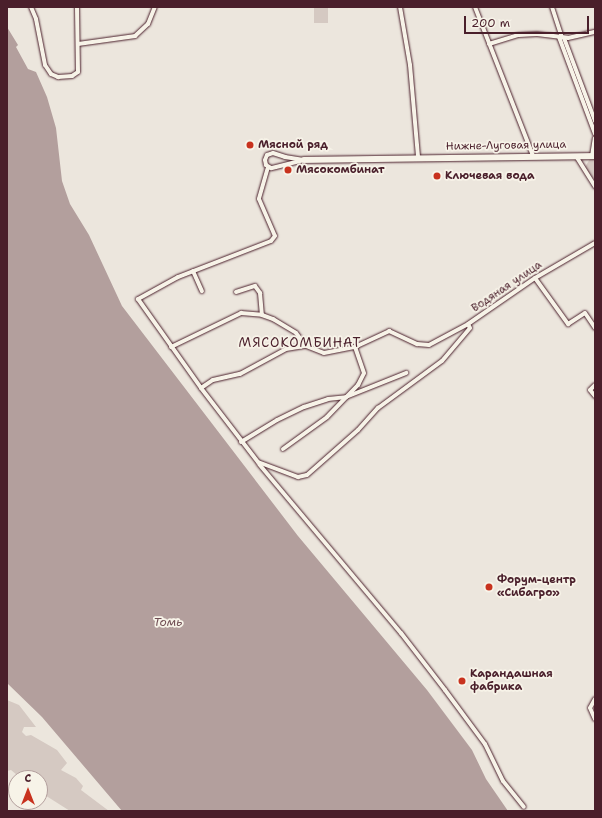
<!DOCTYPE html>
<meta charset="utf-8">
<style>
body{margin:0}
#map{position:relative;width:602px;height:818px;overflow:hidden;background:#ece6dd;font-family:"Shantell Sans",sans-serif}
div>[style]{position:absolute}
[style*='--x']{left:calc(var(--x)*1px);top:calc(var(--y)*1px);width:calc(var(--w)*1px);rotate:calc(var(--a)*1deg)}
.green>*{inset:0;background:#d5c9c2;transform-origin:0 0}
.water>*{inset:0;background:#b39f9d}
.roads{filter:drop-shadow(0 0 1px #4a1f2b) drop-shadow(0 0 1px #4a1f2b)}
.street>*{height:4px;margin:-2px;padding:0 2px;transform-origin:2px;border-radius:2px;background:#f7f3e8}
.secondary>*{height:5.5px;margin:-2.75px;padding:0 2.75px;transform-origin:2.75px;border-radius:2.75px;background:#f7f3e8}
.dots>*{width:11px;height:11px;translate:-50% -50%;box-sizing:border-box;border:2px solid #f7f3e8;border-radius:50%}
span{translate:-50% -50%;white-space:nowrap;text-align:center;line-height:1.15;-webkit-text-stroke:3.5px #f7f3e8;paint-order:stroke}
.poi-label{font-size:11px;color:#4a1f2b;font-weight:700}
.left{translate:0 -50%;text-align:left}
.street-label{font-size:11px;color:#4a1f2b}
.water-label{font-size:12px;color:#6f4c53;font-style:italic}
.quarter-label{font-size:13px;color:#4a1f2b;letter-spacing:1px}
.frame{position:absolute;inset:0;border:8px solid #4a1f2b;pointer-events:none}
.north{position:absolute;left:8px;top:770px;width:40px;height:40px;box-sizing:border-box;background:#f7f3e8;border:1px solid #b29e9c;border-radius:50%;rotate:0deg;font-size:11px;font-weight:700;line-height:16px;text-align:center;color:#4a1f2b}
.north::after{content:'';display:block;margin:auto;width:14px;height:18px;background:#c8321e;clip-path:polygon(50% 0,100% 100%,50% 72%,0 100%)}
.scale{position:absolute;left:464px;top:16px;width:125px;height:18px;box-sizing:border-box;border:2px solid #4a1f2b;border-top:0;padding-left:5px;font-size:12px;line-height:14px;white-space:nowrap;color:#4a1f2b;-webkit-text-stroke:3px #f7f3e8;paint-order:stroke}
</style>
<div id="map">
<div class="green">
<i style="left:314px;top:7px;width:14px;height:16px"></i>
<i style="clip-path:polygon(595px 158px,595px 181px,585px 167px,590px 159px)"></i>
<i style="clip-path:polygon(7px 700px,19px 705px,36px 727px,24px 727px,22px 732px,26px 736px,31px 735px,57px 750px,67px 763px,61px 770px,76px 778px,83px 786px,81px 790px,109px 811px,70px 811px,40px 792px,40px 778px,16px 778px,16px 783px,12px 780px,17px 775px,11px 770px,7px 771px)"></i>
</div>
<div class="water">
<i style="clip-path:polygon(7px 27px,18px 45px,16px 47px,28px 69px,36px 72px,47px 97px,56px 128px,62px 181px,70px 204px,89px 235px,122px 306px,298px 536px,427px 690px,472px 750px,486px 779px,508px 811px,122px 811px,42px 717px,7px 683px)"></i>
</div>
<div class="roads">
<div class="street">
<i style="--x:31;--y:7;--w:13;--a:67"></i>
<i style="--x:36;--y:19;--w:47;--a:78.9"></i>
<i style="--x:45;--y:65;--w:11;--a:56"></i>
<i style="--x:51;--y:74;--w:8;--a:23"></i>
<i style="--x:58;--y:77;--w:14;--a:-4"></i>
<i style="--x:72;--y:76;--w:7;--a:-34"></i>
<i style="--x:78;--y:72;--w:65;--a:-90.9"></i>
<i style="--x:400;--y:7;--w:59;--a:80.2"></i>
<i style="--x:410;--y:65;--w:92;--a:85"></i>
<i style="--x:475;--y:7;--w:160;--a:68.7"></i>
<i style="--x:552;--y:7;--w:32;--a:72"></i>
<i style="--x:559;--y:37;--w:103;--a:69.6"></i>
<i style="--x:564;--y:38;--w:89;--a:69.5"></i>
<i style="--x:78;--y:44;--w:58;--a:-8"></i>
<i style="--x:135;--y:36;--w:18;--a:-43"></i>
<i style="--x:148;--y:24;--w:18;--a:-68"></i>
<i style="--x:489;--y:44;--w:31;--a:-17"></i>
<i style="--x:519;--y:35;--w:18;--a:-3"></i>
<i style="--x:537;--y:34;--w:31;--a:7"></i>
<i style="--x:568;--y:38;--w:28;--a:-13"></i>
<i style="--x:273;--y:153;--w:13;--a:18"></i>
<i style="--x:285;--y:157;--w:19;--a:9"></i>
<i style="--x:304;--y:160;--w:34;--a:166"></i>
<i style="--x:271;--y:168;--w:6;--a:-149"></i>
<i style="--x:266;--y:165;--w:5;--a:-101"></i>
<i style="--x:265;--y:160;--w:5;--a:-68"></i>
<i style="--x:267;--y:155;--w:6;--a:-18"></i>
<i style="--x:576;--y:156;--w:36;--a:58"></i>
<i style="--x:592;--y:156;--w:18;--a:-81"></i>
<i style="--x:268;--y:167;--w:33;--a:106"></i>
<i style="--x:259;--y:199;--w:40;--a:66.6"></i>
<i style="--x:275;--y:236;--w:6;--a:129"></i>
<i style="--x:271;--y:241;--w:100;--a:158.8"></i>
<i style="--x:178;--y:277;--w:46;--a:151.2"></i>
<i style="--x:138;--y:299;--w:109;--a:54.7"></i>
<i style="--x:201;--y:388;--w:93;--a:52.4"></i>
<i style="--x:258;--y:462;--w:43;--a:20.6"></i>
<i style="--x:298;--y:477;--w:9;--a:-13"></i>
<i style="--x:307;--y:475;--w:68;--a:-41.4"></i>
<i style="--x:358;--y:430;--w:30;--a:-48"></i>
<i style="--x:378;--y:408;--w:79;--a:-36.3"></i>
<i style="--x:442;--y:361;--w:43;--a:-49.7"></i>
<i style="--x:470;--y:328;--w:4;--a:-117"></i>
<i style="--x:193;--y:271;--w:22;--a:66"></i>
<i style="--x:535;--y:278;--w:57;--a:54.3"></i>
<i style="--x:568;--y:324;--w:20;--a:-33"></i>
<i style="--x:585;--y:313;--w:18;--a:56"></i>
<i style="--x:236;--y:292;--w:20;--a:-18"></i>
<i style="--x:255;--y:286;--w:9;--a:54"></i>
<i style="--x:260;--y:293;--w:22;--a:85"></i>
<i style="--x:171;--y:347;--w:78;--a:-25.9"></i>
<i style="--x:241;--y:313;--w:21;--a:5"></i>
<i style="--x:262;--y:315;--w:12;--a:20"></i>
<i style="--x:273;--y:319;--w:27;--a:31"></i>
<i style="--x:296;--y:333;--w:16;--a:52"></i>
<i style="--x:595;--y:385;--w:7;--a:135"></i>
<i style="--x:590;--y:390;--w:8;--a:50"></i>
<i style="--x:201;--y:388;--w:14;--a:-34"></i>
<i style="--x:213;--y:380;--w:28;--a:-13"></i>
<i style="--x:240;--y:374;--w:52;--a:-28.5"></i>
<i style="--x:286;--y:349;--w:20;--a:-9"></i>
<i style="--x:306;--y:346;--w:19;--a:21"></i>
<i style="--x:324;--y:353;--w:32;--a:-11"></i>
<i style="--x:355;--y:347;--w:38;--a:-25"></i>
<i style="--x:389;--y:331;--w:31;--a:25"></i>
<i style="--x:417;--y:344;--w:12;--a:5"></i>
<i style="--x:429;--y:345;--w:44;--a:-28.3"></i>
<i style="--x:468;--y:324;--w:81;--a:-34.5"></i>
<i style="--x:535;--y:278;--w:69;--a:-30.3"></i>
<i style="--x:241;--y:442;--w:42;--a:-31.4"></i>
<i style="--x:277;--y:420;--w:30;--a:-26"></i>
<i style="--x:304;--y:407;--w:25;--a:-18"></i>
<i style="--x:328;--y:399;--w:18;--a:-6"></i>
<i style="--x:346;--y:397;--w:65;--a:-21.8"></i>
<i style="--x:283;--y:449;--w:54;--a:-36"></i>
<i style="--x:327;--y:417;--w:45;--a:-45.9"></i>
<i style="--x:358;--y:385;--w:13;--a:-63"></i>
<i style="--x:364;--y:373;--w:28;--a:-109"></i>
<i style="--x:259;--y:464;--w:221;--a:50"></i>
<i style="--x:401;--y:633;--w:72;--a:52.3"></i>
<i style="--x:445;--y:690;--w:67;--a:53.5"></i>
<i style="--x:485;--y:744;--w:41;--a:64.1"></i>
<i style="--x:503;--y:781;--w:33;--a:51"></i>
<i style="--x:595;--y:699;--w:10;--a:119"></i>
<i style="--x:590;--y:708;--w:12;--a:66"></i>
</div>
<div class="secondary">
<i style="--x:304;--y:160;--w:291;--a:-0.8"></i>
</div>
</div>
<div class="dots">
<i style="left:250px;top:145px;background:#c8321e"></i>
<i style="left:288px;top:170px;background:#c8321e"></i>
<i style="left:437px;top:176px;background:#c8321e"></i>
<i style="left:489px;top:587px;background:#c8321e"></i>
<i style="left:462px;top:681px;background:#c8321e"></i>
</div>
<div class="poi-label">
<span class="left" style="left:258px;top:145px">Мясной ряд</span>
<span class="left" style="left:296px;top:170px">Мясокомбинат</span>
<span class="left" style="left:445px;top:176px">Ключевая вода</span>
<span class="left" style="left:497px;top:587px">Форум-центр<br>«Сибагро»</span>
<span class="left" style="left:470px;top:681px">Карандашная<br>фабрика</span>
</div>
<div class="street-label">
<span style="left:506px;top:146px;rotate:-1deg">Нижне-Луговая улица</span>
<span style="left:507px;top:287px;rotate:-34deg">Водяная улица</span>
</div>
<div class="water-label">
<span style="left:168px;top:623px">Томь</span>
</div>
<div class="quarter-label">
<span style="left:300px;top:343px">МЯСОКОМБИНАТ</span>
</div>
<div class="frame"></div>
<div class="north">С</div>
<div class="scale">200 m</div>
</div>
